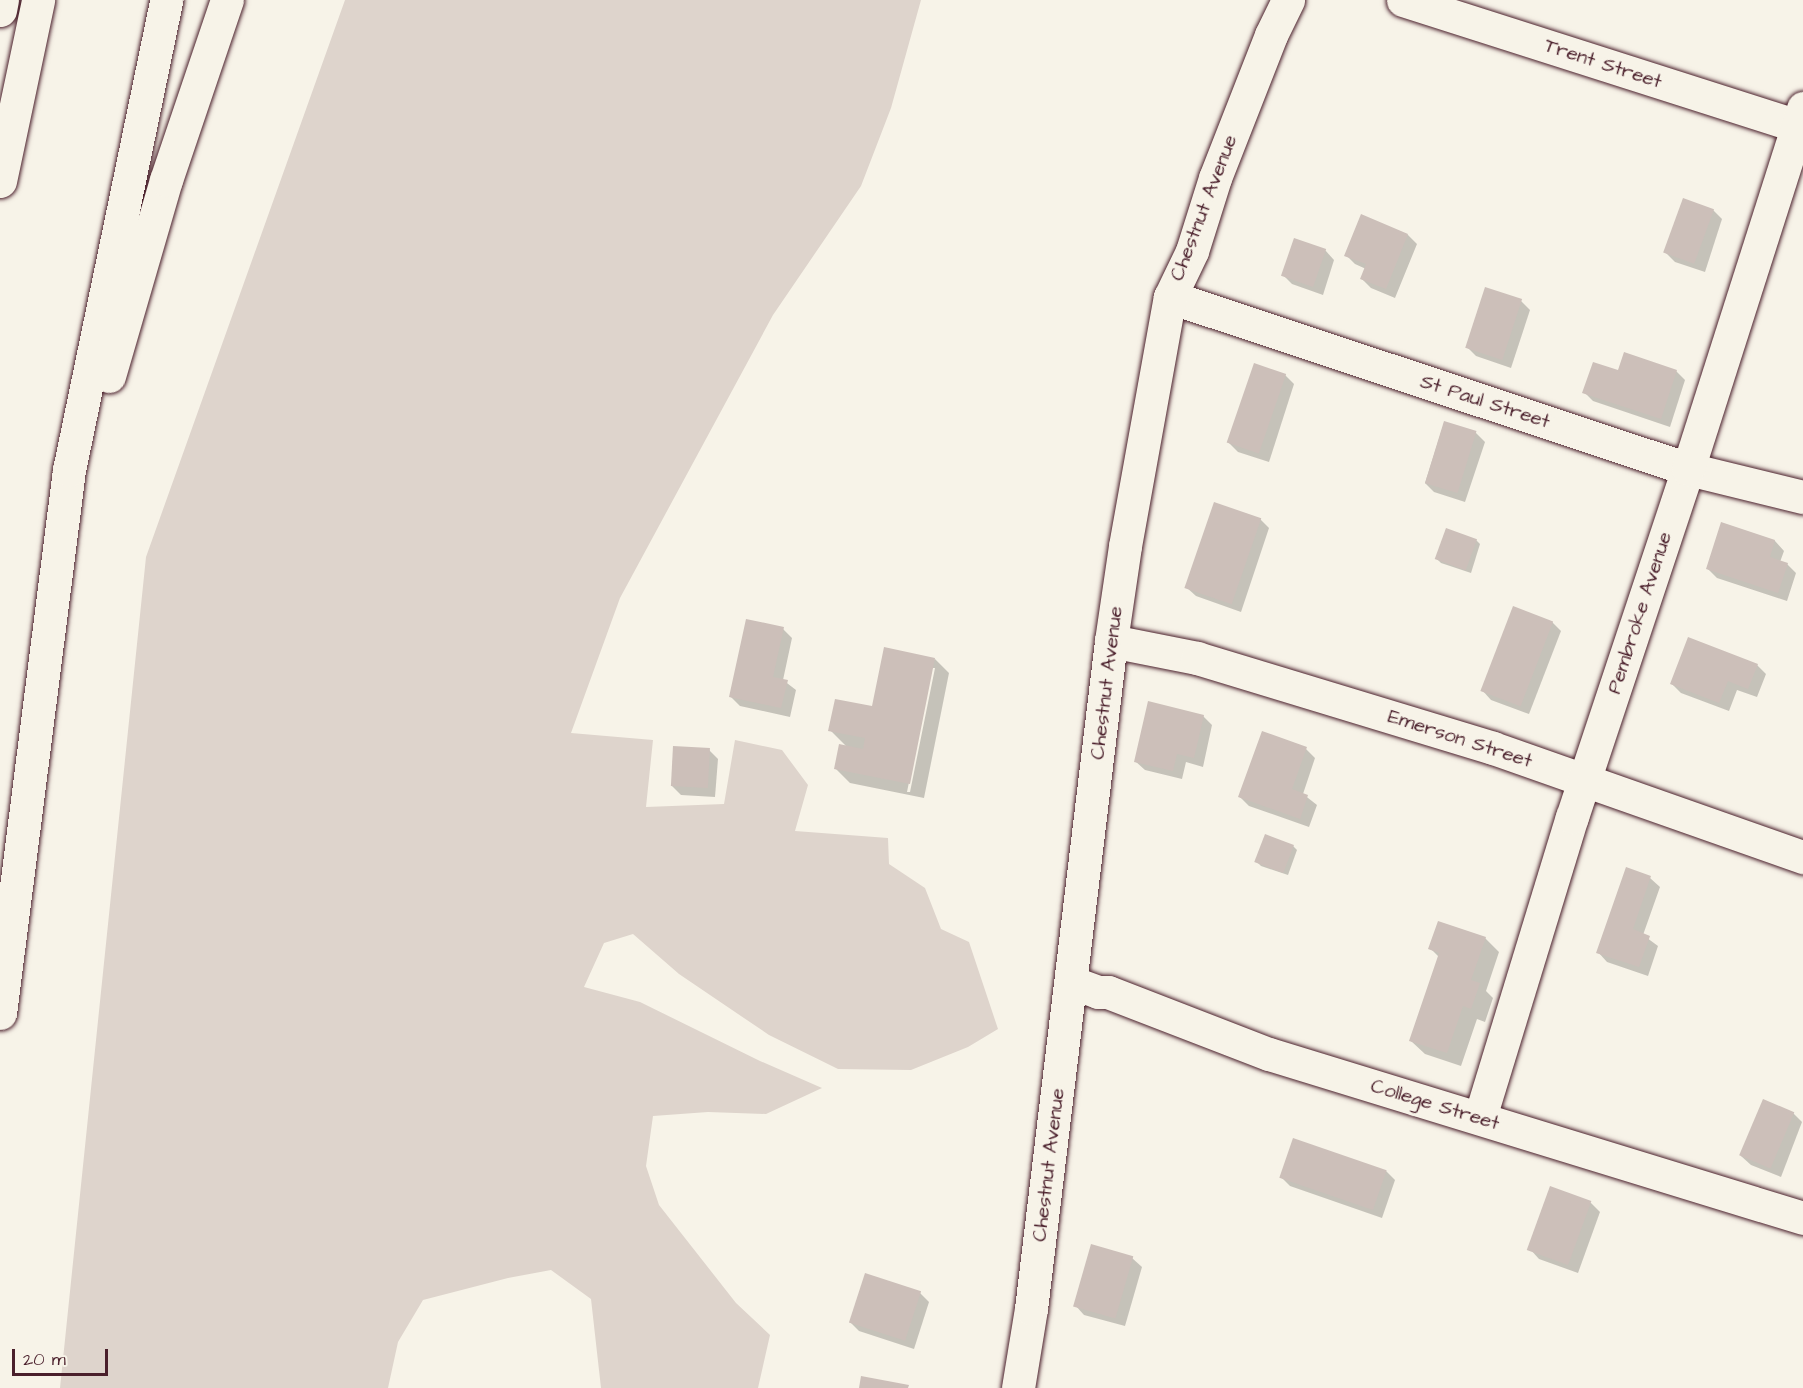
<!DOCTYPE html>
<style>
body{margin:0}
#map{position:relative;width:1803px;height:1388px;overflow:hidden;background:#f7f3e8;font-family:"Architects Daughter",sans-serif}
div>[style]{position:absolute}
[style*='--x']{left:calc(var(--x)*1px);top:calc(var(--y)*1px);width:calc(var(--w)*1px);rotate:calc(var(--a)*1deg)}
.green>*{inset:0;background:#ded4cc}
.shadow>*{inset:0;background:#0003}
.building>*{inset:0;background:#ccbfb9;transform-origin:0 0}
.roads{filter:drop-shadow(0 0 2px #4a1f2b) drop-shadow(0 0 2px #4a1f2b)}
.street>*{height:33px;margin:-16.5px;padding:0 16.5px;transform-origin:16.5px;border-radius:16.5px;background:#f7f3e8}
.highway>*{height:33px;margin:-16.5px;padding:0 16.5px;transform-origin:16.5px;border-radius:16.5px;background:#f7f3e8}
span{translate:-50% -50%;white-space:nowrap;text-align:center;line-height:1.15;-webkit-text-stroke:6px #f7f3e8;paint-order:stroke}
.street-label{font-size:20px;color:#4a1f2b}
.scale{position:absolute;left:12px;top:1349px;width:96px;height:27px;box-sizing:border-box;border:3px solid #4a1f2b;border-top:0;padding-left:8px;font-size:18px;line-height:21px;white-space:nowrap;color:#4a1f2b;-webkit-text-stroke:4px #f7f3e8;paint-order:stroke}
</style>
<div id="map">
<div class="green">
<i style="clip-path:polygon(345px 0,921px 0,891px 108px,861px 186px,773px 315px,620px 598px,571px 733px,653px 740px,646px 807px,724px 804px,735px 740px,782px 750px,808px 785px,795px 831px,888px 838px,889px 864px,925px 888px,941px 929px,969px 942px,998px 1029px,968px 1047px,911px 1070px,838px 1069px,769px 1035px,679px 974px,633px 934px,604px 943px,584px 987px,640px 1002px,760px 1061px,822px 1088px,766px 1114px,708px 1112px,653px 1116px,646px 1166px,659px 1205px,736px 1303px,770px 1335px,758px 1388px,601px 1388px,591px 1299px,551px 1270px,508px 1278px,423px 1300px,398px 1342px,388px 1388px,60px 1388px,146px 557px)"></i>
</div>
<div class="shadow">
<i style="clip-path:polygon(1713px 210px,1722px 219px,1705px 272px,1675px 262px,1666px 253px)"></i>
<i style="clip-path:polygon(1362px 216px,1408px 235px,1417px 244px,1395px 298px,1371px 288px,1362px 279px,1366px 269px,1355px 264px,1346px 255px)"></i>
<i style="clip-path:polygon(1325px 250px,1334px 260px,1323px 295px,1292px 284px,1283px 275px)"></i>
<i style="clip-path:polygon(1521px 301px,1530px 310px,1511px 368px,1476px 356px,1467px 347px)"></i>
<i style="clip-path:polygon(1676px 371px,1685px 380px,1670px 427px,1593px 401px,1584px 392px,1619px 372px)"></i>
<i style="clip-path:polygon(1285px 375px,1294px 384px,1269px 462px,1238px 452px,1229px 443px)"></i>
<i style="clip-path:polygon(1444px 423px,1476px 433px,1485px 442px,1465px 502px,1434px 492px,1425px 483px)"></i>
<i style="clip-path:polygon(1260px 519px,1269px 528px,1241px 612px,1196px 596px,1186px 587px)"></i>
<i style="clip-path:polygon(1722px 524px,1775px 541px,1784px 551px,1780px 562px,1787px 564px,1796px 573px,1787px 601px,1717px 578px,1708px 569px)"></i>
<i style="clip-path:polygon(1476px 540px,1480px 544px,1471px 573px,1441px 563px,1437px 559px)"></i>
<i style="clip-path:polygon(1552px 622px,1561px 631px,1529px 714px,1491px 700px,1482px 690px)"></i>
<i style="clip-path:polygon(783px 629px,792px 638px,783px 680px,796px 690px,790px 717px,740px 706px,731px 697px)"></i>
<i style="clip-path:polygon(evenodd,935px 659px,949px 673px,924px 798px,850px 783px,836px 769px,847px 747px,830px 730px,873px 707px,935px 659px,932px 668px,935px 668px,910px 792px,907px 792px,932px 668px)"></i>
<i style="clip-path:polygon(1757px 665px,1766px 674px,1757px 697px,1737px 690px,1729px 711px,1681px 693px,1672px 684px)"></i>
<i style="clip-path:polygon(1203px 716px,1212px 725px,1203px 767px,1186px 762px,1182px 779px,1145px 770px,1135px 761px)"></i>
<i style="clip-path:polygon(1306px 749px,1315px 758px,1303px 794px,1317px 805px,1309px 827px,1249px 806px,1240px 797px)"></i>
<i style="clip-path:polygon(709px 750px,718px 759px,715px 797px,681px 795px,672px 786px)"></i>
<i style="clip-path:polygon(1293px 846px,1297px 850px,1288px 875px,1261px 866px,1257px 862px)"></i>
<i style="clip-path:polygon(1627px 869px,1650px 878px,1660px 887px,1643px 935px,1658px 946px,1648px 976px,1607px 962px,1598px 952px)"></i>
<i style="clip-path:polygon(1485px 938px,1499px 952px,1486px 991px,1493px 998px,1485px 1022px,1477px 1019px,1461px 1066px,1425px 1054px,1411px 1041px,1439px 957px,1430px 948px)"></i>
<i style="clip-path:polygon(1793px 1113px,1802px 1122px,1781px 1177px,1751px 1165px,1741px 1156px)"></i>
<i style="clip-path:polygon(1386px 1171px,1395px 1180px,1382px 1218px,1290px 1186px,1281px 1177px)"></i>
<i style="clip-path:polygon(1551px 1188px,1591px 1203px,1600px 1212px,1578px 1273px,1539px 1259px,1530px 1249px)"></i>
<i style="clip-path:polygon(1132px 1258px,1142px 1267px,1125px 1326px,1084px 1315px,1075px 1305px)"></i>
<i style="clip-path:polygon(920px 1293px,929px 1302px,914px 1349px,859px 1331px,850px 1322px)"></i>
</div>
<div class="building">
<i style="left:1683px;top:198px;width:33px;height:58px;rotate:20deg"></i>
<i style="clip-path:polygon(1361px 214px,1408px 234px,1386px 289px,1360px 279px,1366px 264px,1344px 256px)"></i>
<i style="left:1294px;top:238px;width:34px;height:40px;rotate:19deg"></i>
<i style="left:1485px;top:287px;width:39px;height:64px;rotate:18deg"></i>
<i style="clip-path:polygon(1624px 352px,1677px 370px,1661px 419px,1582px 393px,1593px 362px,1618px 370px)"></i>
<i style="left:1254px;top:363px;width:34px;height:84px;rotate:19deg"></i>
<i style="left:1444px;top:421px;width:34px;height:65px;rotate:17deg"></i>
<i style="left:1214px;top:502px;width:50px;height:91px;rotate:19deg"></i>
<i style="clip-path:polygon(1721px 522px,1775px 540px,1770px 557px,1788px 563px,1778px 593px,1706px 569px)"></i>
<i style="left:1446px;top:528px;width:33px;height:33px;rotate:20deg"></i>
<i style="left:1513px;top:606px;width:43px;height:91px;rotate:21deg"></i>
<i style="clip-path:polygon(746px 619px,784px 627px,773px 677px,788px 680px,781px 708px,729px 697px)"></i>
<i style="clip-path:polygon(1688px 637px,1758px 664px,1748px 689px,1728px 681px,1719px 703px,1670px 684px)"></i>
<i style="clip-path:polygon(884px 647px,935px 658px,910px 784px,834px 769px,839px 744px,863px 749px,865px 738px,828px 731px,835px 699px,872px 706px)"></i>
<i style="clip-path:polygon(1148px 701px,1204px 715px,1194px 758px,1177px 754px,1173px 771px,1134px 762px)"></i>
<i style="clip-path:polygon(1262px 731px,1307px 747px,1292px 789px,1308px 795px,1300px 819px,1238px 797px)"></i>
<i style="left:673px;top:746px;width:37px;height:40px;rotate:3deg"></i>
<i style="left:1265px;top:834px;width:31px;height:30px;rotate:21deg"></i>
<i style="clip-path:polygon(1626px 867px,1651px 876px,1633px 929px,1650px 936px,1639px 967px,1596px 953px)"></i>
<i style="clip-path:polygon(1438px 921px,1486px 937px,1471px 980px,1480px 983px,1471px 1009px,1463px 1006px,1447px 1053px,1409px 1041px,1439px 953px,1428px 949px)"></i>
<i style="left:1763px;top:1099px;width:34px;height:61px;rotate:23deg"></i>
<i style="left:1293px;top:1138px;width:99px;height:42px;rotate:19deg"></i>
<i style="left:1550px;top:1186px;width:44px;height:68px;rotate:20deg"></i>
<i style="left:1091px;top:1244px;width:44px;height:65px;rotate:16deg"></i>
<i style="left:865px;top:1273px;width:59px;height:52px;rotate:18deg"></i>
<i style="clip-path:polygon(861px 1376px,909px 1385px,908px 1388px,859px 1388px)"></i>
</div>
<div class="roads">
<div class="street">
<i style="--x:1403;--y:0;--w:420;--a:17.7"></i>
<i style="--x:1170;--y:297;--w:546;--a:18.37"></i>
<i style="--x:1688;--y:469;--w:118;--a:13.7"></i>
<i style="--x:1111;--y:641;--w:88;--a:11.2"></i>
<i style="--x:1197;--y:658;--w:309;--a:16.9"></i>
<i style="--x:1493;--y:748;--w:329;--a:19.4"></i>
<i style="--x:1071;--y:982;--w:29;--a:20"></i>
<i style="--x:1098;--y:992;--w:10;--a:0"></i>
<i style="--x:1108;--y:992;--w:173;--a:21.1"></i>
<i style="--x:1269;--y:1054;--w:559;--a:17.07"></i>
<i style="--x:1477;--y:1117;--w:5;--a:-37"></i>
<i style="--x:1481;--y:1114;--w:311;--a:-73"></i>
<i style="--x:1572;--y:817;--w:367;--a:-71.6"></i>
<i style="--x:1688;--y:469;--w:379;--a:-72.3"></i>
<i style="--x:1018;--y:1388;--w:80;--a:-80.7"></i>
<i style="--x:1031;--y:1309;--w:673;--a:-83.17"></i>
<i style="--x:1111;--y:641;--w:96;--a:-81.6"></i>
<i style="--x:1125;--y:546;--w:253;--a:-79.8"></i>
<i style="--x:1170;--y:297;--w:51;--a:-64.4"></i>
<i style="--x:1192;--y:251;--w:77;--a:-72.5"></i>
<i style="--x:1215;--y:178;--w:154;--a:-68.6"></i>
<i style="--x:1271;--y:35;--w:39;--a:-64"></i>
</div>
<div class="highway">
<i style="--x:0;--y:10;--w:10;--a:-79"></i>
<i style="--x:0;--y:181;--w:185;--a:-78.1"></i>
<i style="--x:109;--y:376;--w:204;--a:-73.8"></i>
<i style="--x:166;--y:180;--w:190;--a:-71.3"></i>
<i style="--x:0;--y:1013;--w:547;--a:-82.76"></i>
<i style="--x:69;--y:470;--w:480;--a:-78.3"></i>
</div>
</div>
<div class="street-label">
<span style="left:1603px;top:64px;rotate:18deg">Trent Street</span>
<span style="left:1204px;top:208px;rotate:-69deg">Chestnut Avenue</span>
<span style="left:1485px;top:402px;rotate:18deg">St Paul Street</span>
<span style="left:1640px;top:613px;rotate:-72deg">Pembroke Avenue</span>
<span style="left:1107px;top:683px;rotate:-83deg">Chestnut Avenue</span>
<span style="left:1460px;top:739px;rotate:18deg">Emerson Street</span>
<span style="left:1435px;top:1105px;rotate:17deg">College Street</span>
<span style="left:1049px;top:1165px;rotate:-83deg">Chestnut Avenue</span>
</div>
<div class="scale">20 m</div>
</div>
